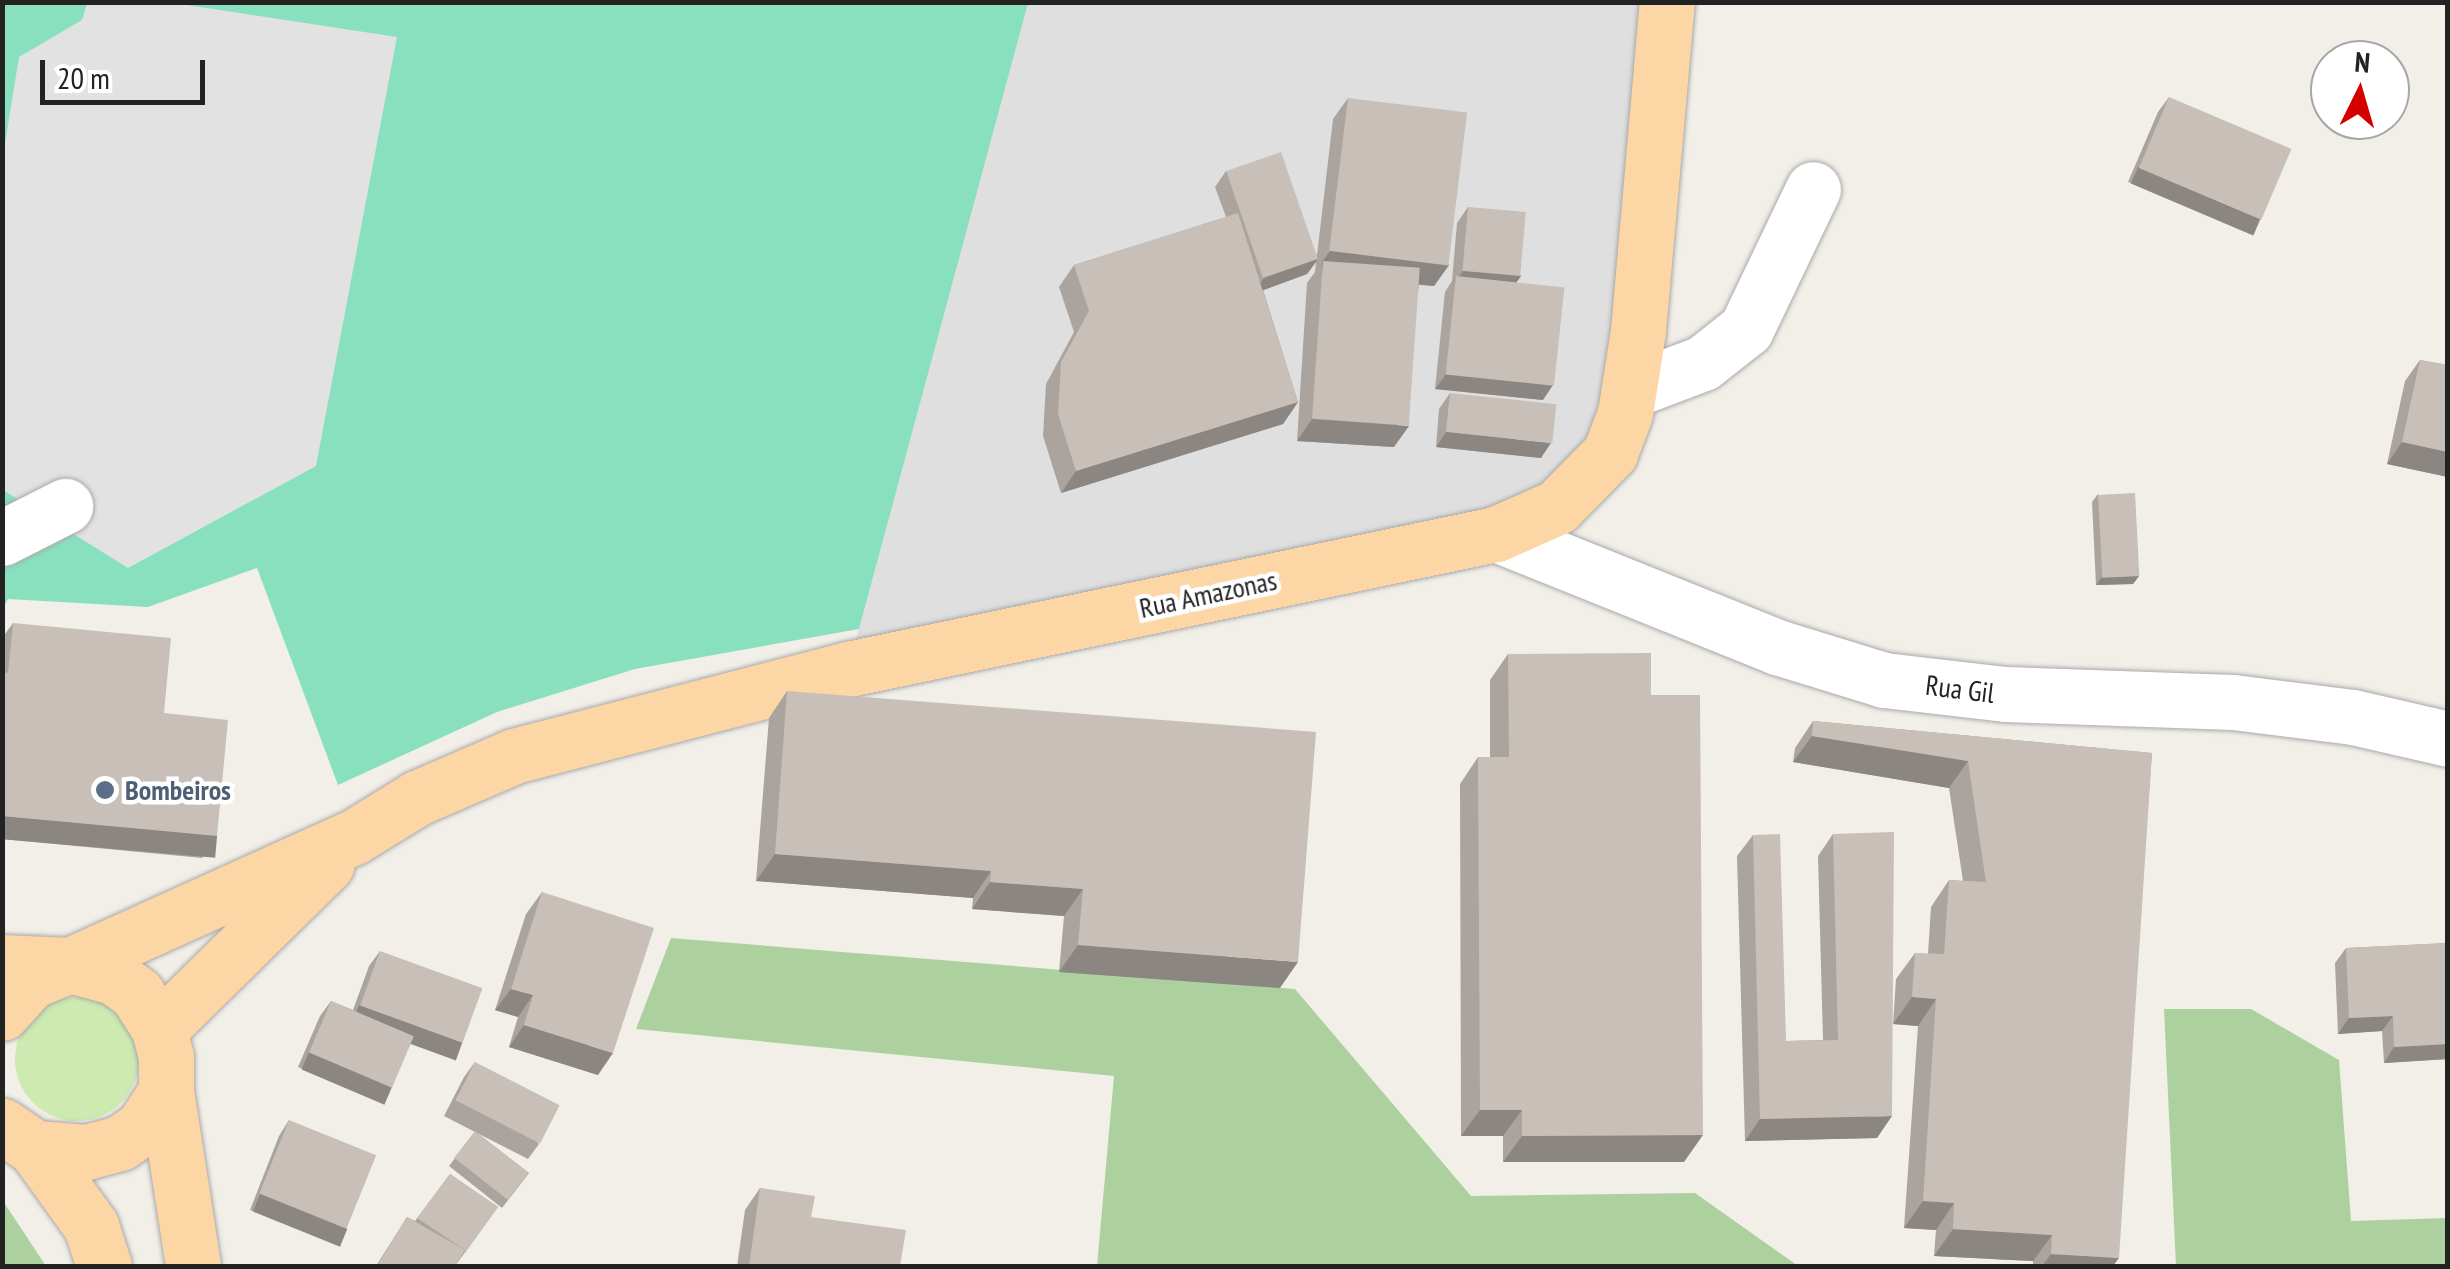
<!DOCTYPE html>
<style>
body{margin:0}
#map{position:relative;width:2450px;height:1269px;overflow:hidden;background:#f2efe9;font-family:"PT Sans Narrow",sans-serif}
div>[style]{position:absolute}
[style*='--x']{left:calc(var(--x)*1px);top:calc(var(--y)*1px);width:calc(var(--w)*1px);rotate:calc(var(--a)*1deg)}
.residential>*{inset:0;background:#e0dfdf}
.grass>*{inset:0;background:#cdebb0}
.round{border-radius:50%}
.forest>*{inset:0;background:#add19e}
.pitch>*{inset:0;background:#88e0be}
.parking>*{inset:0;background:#e2e2e2}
.roads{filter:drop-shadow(0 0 2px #a9a9a9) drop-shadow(0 0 2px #a9a9a9)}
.minor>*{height:55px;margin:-27.5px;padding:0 27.5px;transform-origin:27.5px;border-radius:27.5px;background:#fff}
.major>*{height:55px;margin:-27.5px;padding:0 27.5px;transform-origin:27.5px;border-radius:27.5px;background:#fcd6a4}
.wall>*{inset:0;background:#aba49e}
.shaded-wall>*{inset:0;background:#8b8681;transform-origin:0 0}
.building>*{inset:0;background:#c7bfb8;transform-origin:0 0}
.dots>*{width:28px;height:28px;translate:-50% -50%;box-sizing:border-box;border:5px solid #fff;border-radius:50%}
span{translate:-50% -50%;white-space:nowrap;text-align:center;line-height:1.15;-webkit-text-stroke:9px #fff;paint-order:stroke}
.street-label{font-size:28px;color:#222}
.service-label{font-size:28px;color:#4e5e75;font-weight:700}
.left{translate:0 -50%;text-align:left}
.frame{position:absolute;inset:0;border:5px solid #222;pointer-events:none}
.north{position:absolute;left:2310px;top:40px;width:100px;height:100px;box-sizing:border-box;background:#fff;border:2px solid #a7a7a7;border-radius:50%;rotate:5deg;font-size:28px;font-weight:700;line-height:40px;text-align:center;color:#222}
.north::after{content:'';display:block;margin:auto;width:35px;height:45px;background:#d40000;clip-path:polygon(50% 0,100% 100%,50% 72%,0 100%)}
.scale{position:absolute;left:40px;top:60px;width:165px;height:45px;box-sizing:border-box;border:5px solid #222;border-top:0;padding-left:12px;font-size:30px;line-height:35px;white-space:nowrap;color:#222;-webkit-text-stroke:8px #fff;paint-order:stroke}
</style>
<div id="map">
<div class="residential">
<i style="clip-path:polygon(1027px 3px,1667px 3px,1638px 331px,1557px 507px,848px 669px)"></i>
</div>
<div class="grass">
<i class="round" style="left:15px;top:997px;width:124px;height:124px"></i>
</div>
<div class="forest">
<i style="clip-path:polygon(671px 938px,1295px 989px,1471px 1196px,1695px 1193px,1798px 1266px,1097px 1266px,1114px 1076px,636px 1029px)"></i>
<i style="clip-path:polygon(2164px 1009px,2251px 1009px,2339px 1060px,2351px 1221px,2447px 1218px,2447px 1266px,2176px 1266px)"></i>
<i style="clip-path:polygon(2px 1201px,3px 1201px,46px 1266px,3px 1266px)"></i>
</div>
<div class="pitch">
<i style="clip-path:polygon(3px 3px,1028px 3px,859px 629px,635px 669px,497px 712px,338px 785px,257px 568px,148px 607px,8px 599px,3px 608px)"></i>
</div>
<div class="parking">
<i style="clip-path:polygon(87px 3px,174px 3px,397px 37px,316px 466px,128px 568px,3px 490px,2px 162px,19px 57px,82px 20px)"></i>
</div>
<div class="roads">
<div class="minor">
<i style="--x:1629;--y:391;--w:79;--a:-20.7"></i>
<i style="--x:1703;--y:363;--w:55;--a:-38.3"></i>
<i style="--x:1746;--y:329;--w:155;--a:-64.4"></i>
<i style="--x:1496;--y:534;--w:303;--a:21.9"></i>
<i style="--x:1777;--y:647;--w:112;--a:17.1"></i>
<i style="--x:1884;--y:680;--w:122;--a:6.6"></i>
<i style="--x:2005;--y:694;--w:228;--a:2"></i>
<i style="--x:2233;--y:702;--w:121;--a:7.1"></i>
<i style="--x:2353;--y:717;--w:98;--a:13"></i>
<i style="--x:2;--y:538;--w:71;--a:-26.9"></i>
</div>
<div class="major">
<i style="--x:2;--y:962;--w:68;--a:2.5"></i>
<i style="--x:70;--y:965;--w:312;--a:-24.3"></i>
<i style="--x:354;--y:837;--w:74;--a:-31.8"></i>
<i style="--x:417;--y:798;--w:106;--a:-23.4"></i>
<i style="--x:514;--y:756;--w:345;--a:-14.6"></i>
<i style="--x:848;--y:669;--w:662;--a:-11.77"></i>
<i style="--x:1496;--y:534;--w:67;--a:-23.9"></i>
<i style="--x:1557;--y:507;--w:76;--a:-45.5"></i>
<i style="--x:1610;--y:453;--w:43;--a:-69.4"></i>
<i style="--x:1625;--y:413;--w:83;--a:-81"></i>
<i style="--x:1638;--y:331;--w:330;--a:-85"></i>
<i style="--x:2;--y:1013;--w:43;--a:-47.8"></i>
<i style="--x:31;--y:981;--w:42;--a:-22.3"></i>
<i style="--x:70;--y:965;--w:46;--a:15.3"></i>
<i style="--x:114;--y:977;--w:29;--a:36"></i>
<i style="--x:137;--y:994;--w:41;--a:57.8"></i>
<i style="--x:159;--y:1029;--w:29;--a:76"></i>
<i style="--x:166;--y:1057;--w:34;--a:90"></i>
<i style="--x:166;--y:1091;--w:43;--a:122.6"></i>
<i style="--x:143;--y:1127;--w:28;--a:145"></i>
<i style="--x:120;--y:1143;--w:34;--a:165"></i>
<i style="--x:87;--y:1152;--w:52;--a:-175.6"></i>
<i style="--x:35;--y:1148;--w:40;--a:-146"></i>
<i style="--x:159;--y:1029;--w:235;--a:-44.5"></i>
<i style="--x:166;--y:1091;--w:177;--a:81.2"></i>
<i style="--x:35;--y:1148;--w:96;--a:54.3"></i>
<i style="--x:91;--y:1226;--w:42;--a:72"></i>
</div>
</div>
<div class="wall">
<i style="clip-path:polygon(2169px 97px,2261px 218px,2250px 234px,2128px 182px,2158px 112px)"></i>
<i style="clip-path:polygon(1348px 98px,1449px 265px,1434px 286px,1419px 285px,1394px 447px,1297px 441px,1307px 283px,1315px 272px,1316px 262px,1307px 274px,1263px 290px,1298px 402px,1283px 424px,1061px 493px,1043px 436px,1046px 384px,1074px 332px,1059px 287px,1074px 265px,1226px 217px,1215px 187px,1226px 171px,1317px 255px,1333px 119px)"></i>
<i style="clip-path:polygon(1468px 207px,1521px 276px,1516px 283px,1543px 400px,1435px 389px,1445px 292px,1452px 281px,1457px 223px)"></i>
<i style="clip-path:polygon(2420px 360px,2448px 365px,2448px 477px,2387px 464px,2405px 381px)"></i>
<i style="clip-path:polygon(1450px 393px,1541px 458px,1436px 447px,1439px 409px)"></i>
<i style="clip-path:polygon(2098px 494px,2139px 576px,2133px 584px,2096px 585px,2092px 502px)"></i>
<i style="clip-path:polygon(13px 623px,164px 713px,217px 836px,202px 858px,2px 839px,2px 638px)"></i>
<i style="clip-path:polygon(1508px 654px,1651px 695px,1684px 1162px,1503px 1162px,1503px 1136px,1461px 1136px,1460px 784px,1478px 757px,1490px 757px,1490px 680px)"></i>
<i style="clip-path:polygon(787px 691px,1280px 988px,1059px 972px,1064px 916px,972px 909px,973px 898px,756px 881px,769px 718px)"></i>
<i style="clip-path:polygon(1813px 721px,2152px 753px,2113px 1266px,2033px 1266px,2033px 1261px,1934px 1256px,1936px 1230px,1904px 1228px,1918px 1026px,1893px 1024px,1896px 979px,1915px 953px,1928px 954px,1931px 907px,1949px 880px,1963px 881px,1949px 788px,1793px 762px,1795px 748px)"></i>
<i style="clip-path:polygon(1833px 834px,1877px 1138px,1745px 1141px,1737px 856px,1753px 835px,1786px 1041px,1823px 1040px,1818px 856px)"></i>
<i style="clip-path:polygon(542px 892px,598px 1075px,509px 1047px,518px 1017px,495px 1010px,526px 914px)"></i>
<i style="clip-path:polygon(2448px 943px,2448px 1059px,2384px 1063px,2382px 1031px,2338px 1034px,2335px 963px,2346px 948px)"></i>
<i style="clip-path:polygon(380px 951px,462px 1043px,451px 1058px,411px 1043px,381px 1102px,298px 1067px,320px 1016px,331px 1001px,353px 1010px,369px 966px)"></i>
<i style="clip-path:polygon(475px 1062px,539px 1144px,528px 1159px,477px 1133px,529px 1173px,502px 1208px,449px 1166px,475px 1132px,444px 1116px,464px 1077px)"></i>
<i style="clip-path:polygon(289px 1120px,347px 1229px,336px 1244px,250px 1210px,279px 1136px)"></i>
<i style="clip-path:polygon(450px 1174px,498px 1207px,455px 1266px,376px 1266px,407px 1217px,415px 1221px)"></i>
<i style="clip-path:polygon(760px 1188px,811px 1217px,900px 1266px,737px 1266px,745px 1210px)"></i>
</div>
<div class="shaded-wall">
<i style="left:2138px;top:167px;width:133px;height:18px;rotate:23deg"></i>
<i style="clip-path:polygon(1330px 251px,1449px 265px,1434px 286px,1322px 274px,1322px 262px)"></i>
<i style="clip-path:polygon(1318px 259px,1307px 274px,1253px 294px,1264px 278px)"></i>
<i style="clip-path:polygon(1463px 271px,1521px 276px,1510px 291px,1455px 282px)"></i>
<i style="clip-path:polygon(1446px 374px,1553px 385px,1543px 400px,1435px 389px)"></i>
<i style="clip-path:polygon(1298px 402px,1283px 424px,1061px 493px,1076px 471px)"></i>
<i style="clip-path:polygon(1312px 419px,1409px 426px,1394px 447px,1297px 441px)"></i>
<i style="clip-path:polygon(1446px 432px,1551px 443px,1541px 458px,1436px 447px)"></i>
<i style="clip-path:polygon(2402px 442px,2448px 452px,2448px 477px,2387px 464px)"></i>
<i style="clip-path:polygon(2139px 576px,2133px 584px,2096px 585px,2102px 577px)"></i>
<i style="clip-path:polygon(1812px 736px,1968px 761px,1949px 788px,1793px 762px)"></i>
<i style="left:2px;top:816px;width:216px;height:23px;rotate:5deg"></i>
<i style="clip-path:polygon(775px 854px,991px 871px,973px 898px,756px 881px)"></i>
<i style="clip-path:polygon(990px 882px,1083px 889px,1064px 916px,972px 909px)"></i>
<i style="clip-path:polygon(1078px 945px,1298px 962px,1280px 988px,1059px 972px)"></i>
<i style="clip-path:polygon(511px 989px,533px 995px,518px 1017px,495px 1010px)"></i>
<i style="clip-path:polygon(1912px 997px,1936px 999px,1918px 1026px,1893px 1024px)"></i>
<i style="left:359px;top:1005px;width:110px;height:19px;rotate:20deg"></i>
<i style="clip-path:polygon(2393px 1016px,2382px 1031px,2338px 1034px,2349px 1018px)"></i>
<i style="clip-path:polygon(524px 1025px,613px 1053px,598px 1075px,509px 1047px)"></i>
<i style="clip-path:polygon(2448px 1044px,2448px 1059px,2384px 1063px,2394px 1047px)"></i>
<i style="left:309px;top:1052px;width:90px;height:19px;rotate:23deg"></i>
<i style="clip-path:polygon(1480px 1110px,1522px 1110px,1503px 1136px,1461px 1136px)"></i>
<i style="clip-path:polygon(1892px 1116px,1877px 1138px,1745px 1141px,1760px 1119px)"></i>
<i style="clip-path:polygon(1703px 1135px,1684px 1162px,1503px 1162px,1522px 1136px)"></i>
<i style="left:260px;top:1194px;width:94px;height:19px;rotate:22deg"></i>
<i style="clip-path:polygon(1923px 1201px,1954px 1203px,1936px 1230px,1904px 1228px)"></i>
<i style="clip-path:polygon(1953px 1229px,2052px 1235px,2033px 1261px,1934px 1256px)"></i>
<i style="clip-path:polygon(2051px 1254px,2119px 1258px,2113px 1266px,2042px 1266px)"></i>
</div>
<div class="building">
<i style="left:2169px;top:97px;width:133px;height:77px;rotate:23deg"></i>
<i style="left:1348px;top:98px;width:120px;height:154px;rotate:7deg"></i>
<i style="left:1281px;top:152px;width:113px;height:58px;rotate:71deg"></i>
<i style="left:1468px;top:207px;width:58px;height:64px;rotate:5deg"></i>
<i style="clip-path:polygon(1238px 213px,1298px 402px,1076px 471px,1058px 414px,1061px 362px,1089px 311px,1074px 265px)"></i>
<i style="left:1323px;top:261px;width:97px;height:158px;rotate:4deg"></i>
<i style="left:1456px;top:276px;width:109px;height:99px;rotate:6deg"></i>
<i style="clip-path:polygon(2420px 360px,2448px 365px,2448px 452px,2402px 442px)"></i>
<i style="left:1450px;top:393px;width:107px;height:39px;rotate:6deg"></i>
<i style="left:2135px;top:493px;width:83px;height:37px;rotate:87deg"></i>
<i style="clip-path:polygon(13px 623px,171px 638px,164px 713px,228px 720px,217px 836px,2px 816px,2px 672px,8px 673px)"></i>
<i style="clip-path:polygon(1651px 653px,1651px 695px,1700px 695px,1703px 1135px,1522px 1136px,1522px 1110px,1480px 1110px,1478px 757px,1509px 757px,1508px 654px)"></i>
<i style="clip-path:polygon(787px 691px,1316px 732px,1298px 962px,1078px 945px,1083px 889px,990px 882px,991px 871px,775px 854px)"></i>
<i style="clip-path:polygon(1813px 721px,2152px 753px,2119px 1258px,2051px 1254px,2052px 1235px,1953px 1229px,1954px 1203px,1923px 1201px,1936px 999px,1912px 997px,1915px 953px,1944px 954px,1949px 880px,1986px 882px,1968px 761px,1812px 736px)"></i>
<i style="clip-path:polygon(1894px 832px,1892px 1116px,1760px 1119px,1753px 835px,1780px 834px,1786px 1041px,1838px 1040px,1833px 834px)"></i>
<i style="clip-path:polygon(542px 892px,654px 928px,613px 1053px,524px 1025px,533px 995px,511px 989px)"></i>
<i style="clip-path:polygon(2448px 943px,2448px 1044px,2394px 1047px,2393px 1016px,2349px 1018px,2346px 948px)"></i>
<i style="left:380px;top:951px;width:109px;height:58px;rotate:20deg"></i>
<i style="left:331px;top:1001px;width:90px;height:56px;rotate:23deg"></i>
<i style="left:475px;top:1062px;width:95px;height:43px;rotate:27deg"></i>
<i style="left:289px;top:1120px;width:94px;height:79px;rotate:22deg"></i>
<i style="left:475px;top:1131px;width:68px;height:34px;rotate:38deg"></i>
<i style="clip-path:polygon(450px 1174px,498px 1207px,465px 1253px,465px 1250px,417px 1218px)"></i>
<i style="clip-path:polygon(760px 1188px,815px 1196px,811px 1217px,906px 1230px,900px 1266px,749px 1266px)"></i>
<i style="clip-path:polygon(407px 1217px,465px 1250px,455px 1266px,377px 1266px)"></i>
</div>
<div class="dots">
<i style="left:105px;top:790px;background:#5c6f8a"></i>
</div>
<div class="street-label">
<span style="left:1208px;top:594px;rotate:-12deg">Rua Amazonas</span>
<span style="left:1960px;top:689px;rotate:7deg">Rua Gil</span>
</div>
<div class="service-label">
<span class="left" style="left:125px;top:790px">Bombeiros</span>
</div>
<div class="frame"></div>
<div class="north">N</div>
<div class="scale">20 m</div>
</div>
